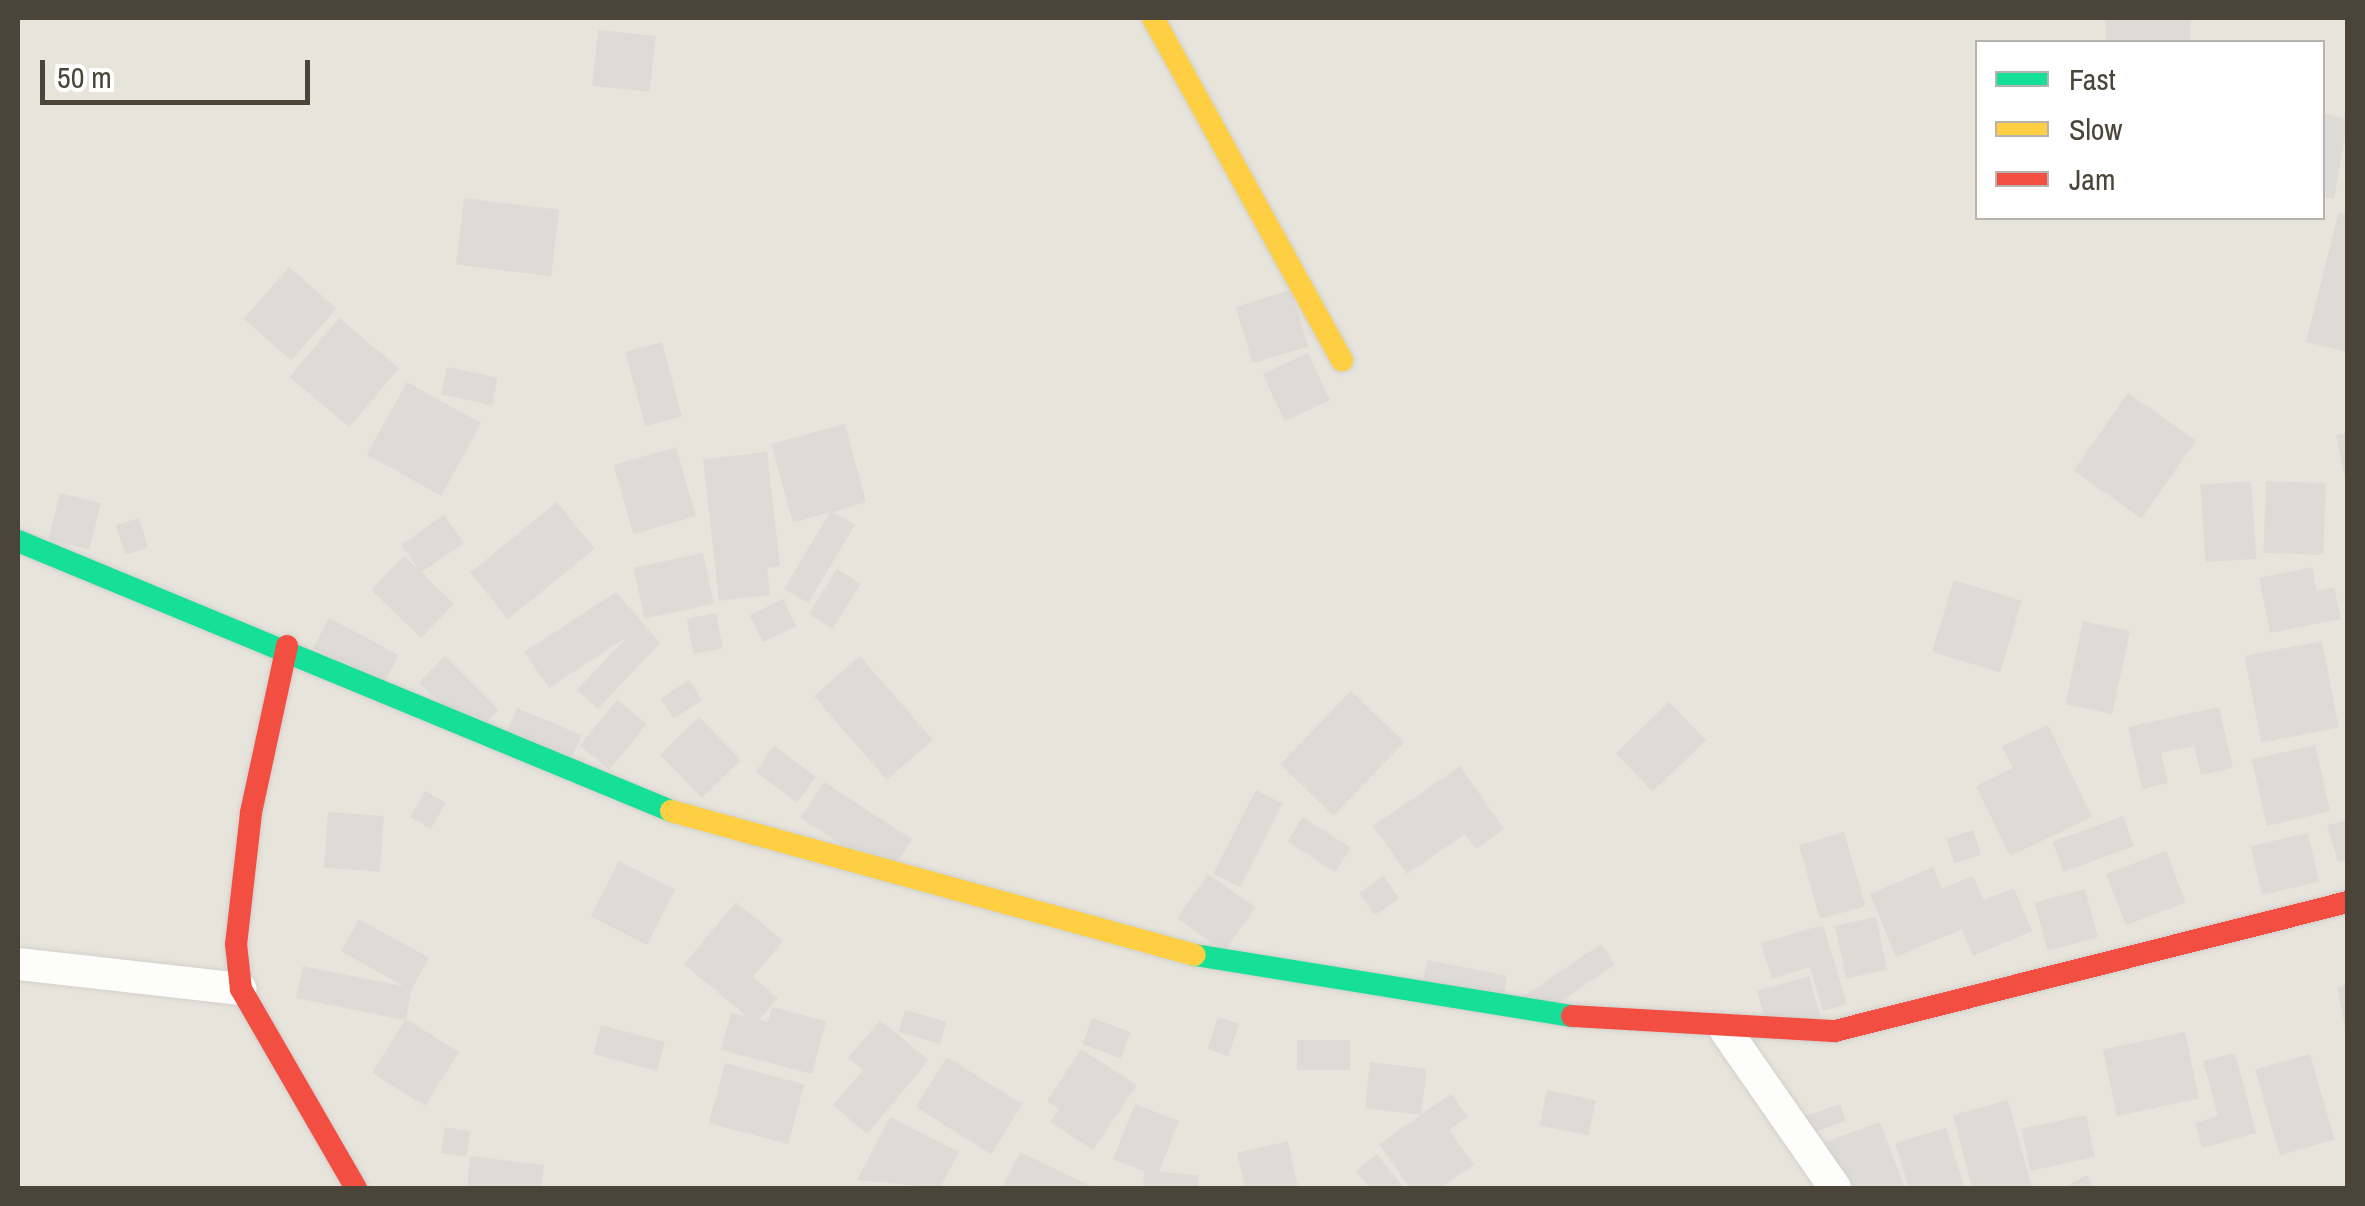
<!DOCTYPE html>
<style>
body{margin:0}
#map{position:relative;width:2365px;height:1206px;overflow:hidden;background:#f4f2ee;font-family:"Archivo Narrow",sans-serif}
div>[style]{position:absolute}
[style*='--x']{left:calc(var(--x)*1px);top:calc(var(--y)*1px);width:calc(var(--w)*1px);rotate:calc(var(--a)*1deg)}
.residential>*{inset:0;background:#e7e4dc}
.building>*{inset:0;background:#dedbd6;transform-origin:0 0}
.roads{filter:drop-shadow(0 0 2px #d2d0cb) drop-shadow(0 0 2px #d2d0cb)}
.street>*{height:32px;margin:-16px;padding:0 16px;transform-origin:16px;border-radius:16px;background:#fdfdfc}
.fast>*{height:22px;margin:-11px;padding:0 11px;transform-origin:11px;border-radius:11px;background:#16e098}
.slow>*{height:22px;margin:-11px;padding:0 11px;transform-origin:11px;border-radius:11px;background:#ffcf43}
.jam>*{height:22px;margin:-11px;padding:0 11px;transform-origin:11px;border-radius:11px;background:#f24e42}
span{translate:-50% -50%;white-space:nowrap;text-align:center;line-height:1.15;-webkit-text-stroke:8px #fff;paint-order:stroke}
.frame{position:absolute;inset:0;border:20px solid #4b4439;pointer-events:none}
.legend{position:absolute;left:1975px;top:40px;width:350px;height:180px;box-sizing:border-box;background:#fff;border:2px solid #b7b4b0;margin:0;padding:12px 18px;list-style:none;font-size:30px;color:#4b4439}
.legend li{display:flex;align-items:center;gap:20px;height:50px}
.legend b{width:50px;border:2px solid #b7b4b0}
.scale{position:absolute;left:40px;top:60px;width:270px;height:45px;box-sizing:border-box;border:5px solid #4b4439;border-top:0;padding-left:12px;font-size:30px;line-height:35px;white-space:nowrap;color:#4b4439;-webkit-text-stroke:8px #fff;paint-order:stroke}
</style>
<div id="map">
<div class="residential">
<i style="clip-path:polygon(evenodd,18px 18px,2347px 18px,2347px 1188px,18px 1188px,18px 18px,1978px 42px,2322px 42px,2322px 218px,1978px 218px,1978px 42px)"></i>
</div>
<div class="building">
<i style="left:2106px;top:18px;width:84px;height:24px"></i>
<i style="left:598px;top:30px;width:58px;height:56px;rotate:6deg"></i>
<i style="clip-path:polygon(2322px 112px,2348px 120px,2334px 199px,2322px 197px)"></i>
<i style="left:464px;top:198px;width:96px;height:67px;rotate:7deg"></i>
<i style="clip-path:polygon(2339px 212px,2348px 214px,2348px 352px,2306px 342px)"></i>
<i style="left:289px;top:267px;width:63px;height:69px;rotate:41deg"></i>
<i style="left:1291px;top:290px;width:59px;height:58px;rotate:73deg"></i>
<i style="left:339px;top:318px;width:78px;height:77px;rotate:40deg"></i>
<i style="left:662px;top:342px;width:77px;height:38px;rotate:75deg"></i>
<i style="left:1308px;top:353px;width:52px;height:50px;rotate:65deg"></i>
<i style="left:447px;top:367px;width:52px;height:28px;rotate:12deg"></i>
<i style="left:407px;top:382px;width:85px;height:83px;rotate:29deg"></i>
<i style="left:2128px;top:393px;width:83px;height:95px;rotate:35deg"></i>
<i style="clip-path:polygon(845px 424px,866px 502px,833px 512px,855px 525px,808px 603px,784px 589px,830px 512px,793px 523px,771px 444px)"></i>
<i style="clip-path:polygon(2348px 433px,2348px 484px,2346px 484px,2336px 435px)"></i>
<i style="left:676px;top:447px;width:72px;height:65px;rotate:74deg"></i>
<i style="clip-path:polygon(767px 452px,780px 566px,767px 568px,770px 595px,719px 601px,703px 459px)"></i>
<i style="left:2251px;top:481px;width:78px;height:51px;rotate:86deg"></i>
<i style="left:2266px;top:481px;width:60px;height:72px;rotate:2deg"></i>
<i style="left:60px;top:493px;width:42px;height:48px;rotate:14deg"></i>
<i style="left:557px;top:502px;width:60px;height:112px;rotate:51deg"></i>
<i style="clip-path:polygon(444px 515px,464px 543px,421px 572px,454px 604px,421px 638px,371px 590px,404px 556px,420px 571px,401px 545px)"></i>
<i style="left:139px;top:518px;width:31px;height:24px;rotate:73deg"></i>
<i style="left:703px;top:553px;width:52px;height:71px;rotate:78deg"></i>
<i style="clip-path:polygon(2312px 567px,2317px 591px,2334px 587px,2341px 619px,2270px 633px,2259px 578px)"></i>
<i style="left:837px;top:569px;width:28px;height:53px;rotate:32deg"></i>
<i style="left:1954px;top:580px;width:71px;height:75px;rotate:17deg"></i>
<i style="clip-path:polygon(616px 592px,660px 643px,598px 709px,577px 690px,627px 637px,549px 688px,524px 652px)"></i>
<i style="left:783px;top:599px;width:30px;height:37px;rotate:64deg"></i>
<i style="left:716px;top:613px;width:36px;height:30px;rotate:79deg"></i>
<i style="left:329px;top:618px;width:79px;height:34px;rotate:28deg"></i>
<i style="left:2083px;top:621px;width:48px;height:85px;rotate:12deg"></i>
<i style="left:2322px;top:641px;width:88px;height:79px;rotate:79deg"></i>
<i style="left:445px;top:656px;width:76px;height:37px;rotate:45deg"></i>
<i style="left:860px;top:656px;width:111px;height:61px;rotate:49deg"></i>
<i style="left:689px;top:680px;width:24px;height:34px;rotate:57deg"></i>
<i style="left:1351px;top:691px;width:74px;height:102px;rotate:44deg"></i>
<i style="left:617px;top:700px;width:38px;height:59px;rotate:39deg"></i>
<i style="left:1669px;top:702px;width:53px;height:74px;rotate:46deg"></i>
<i style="clip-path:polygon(2219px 707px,2233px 768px,2201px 775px,2194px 746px,2161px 753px,2168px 783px,2142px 789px,2128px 727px)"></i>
<i style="left:517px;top:708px;width:70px;height:42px;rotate:23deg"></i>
<i style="left:699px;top:717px;width:60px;height:54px;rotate:46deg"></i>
<i style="clip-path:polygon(2048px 725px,2092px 817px,2010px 856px,1976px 786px,2013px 768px,2002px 746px)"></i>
<i style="left:2315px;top:745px;width:68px;height:65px;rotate:77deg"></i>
<i style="left:774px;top:746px;width:52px;height:32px;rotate:36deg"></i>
<i style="clip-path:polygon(1460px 766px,1504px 829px,1476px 849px,1465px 834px,1407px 874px,1373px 826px)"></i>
<i style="left:824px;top:782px;width:105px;height:43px;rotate:33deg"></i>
<i style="left:1256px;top:790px;width:30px;height:94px;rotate:27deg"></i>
<i style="left:425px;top:791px;width:24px;height:30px;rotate:30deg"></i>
<i style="left:328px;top:812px;width:56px;height:56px;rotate:4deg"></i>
<i style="left:2123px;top:816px;width:32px;height:75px;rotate:70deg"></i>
<i style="left:1303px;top:817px;width:57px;height:29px;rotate:33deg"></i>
<i style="clip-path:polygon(2348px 820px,2348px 860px,2338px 862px,2327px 825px)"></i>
<i style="left:1973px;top:830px;width:26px;height:28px;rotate:72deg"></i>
<i style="left:1844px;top:832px;width:77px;height:47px;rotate:74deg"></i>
<i style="left:2308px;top:833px;width:50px;height:59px;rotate:77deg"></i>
<i style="left:2166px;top:851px;width:55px;height:64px;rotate:69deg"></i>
<i style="left:619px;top:861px;width:63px;height:62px;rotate:27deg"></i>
<i style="clip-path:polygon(1933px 867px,1942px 889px,1973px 876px,1983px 900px,2014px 888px,2032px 931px,1973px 956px,1962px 929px,1896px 957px,1870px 894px)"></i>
<i style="left:1208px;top:874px;width:58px;height:54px;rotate:35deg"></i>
<i style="left:1384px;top:876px;width:27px;height:30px;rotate:56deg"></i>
<i style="left:2085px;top:889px;width:50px;height:52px;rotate:75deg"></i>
<i style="clip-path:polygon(736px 902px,783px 941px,753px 977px,778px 998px,759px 1020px,768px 1022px,772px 1007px,826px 1021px,812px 1074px,721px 1050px,731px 1013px,747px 1017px,684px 964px)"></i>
<i style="left:1876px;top:917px;width:54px;height:42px;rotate:78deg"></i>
<i style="left:359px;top:919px;width:80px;height:37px;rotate:29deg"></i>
<i style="clip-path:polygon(1823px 925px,1847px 1004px,1823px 1011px,1810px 967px,1772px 979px,1761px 943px)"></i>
<i style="left:1601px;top:944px;width:25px;height:93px;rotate:56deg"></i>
<i style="left:1427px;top:960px;width:82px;height:38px;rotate:11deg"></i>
<i style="clip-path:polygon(303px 966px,412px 988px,406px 1019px,459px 1052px,425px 1106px,372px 1073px,405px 1020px,296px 998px)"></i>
<i style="left:1809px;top:976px;width:52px;height:54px;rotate:74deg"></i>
<i style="clip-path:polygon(2348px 985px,2348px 1032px,2346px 1032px,2337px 987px)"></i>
<i style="left:905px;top:1010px;width:43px;height:23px;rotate:16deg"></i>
<i style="left:1218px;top:1017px;width:22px;height:34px;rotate:18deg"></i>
<i style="left:1092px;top:1018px;width:41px;height:28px;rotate:20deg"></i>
<i style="clip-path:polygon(880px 1020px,929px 1060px,867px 1134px,833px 1105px,863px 1070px,848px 1058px)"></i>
<i style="left:601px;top:1025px;width:66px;height:30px;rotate:15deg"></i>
<i style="left:2185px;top:1032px;width:68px;height:84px;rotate:78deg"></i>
<i style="left:1297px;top:1040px;width:53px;height:30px"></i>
<i style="clip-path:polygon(1081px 1049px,1137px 1085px,1093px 1150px,1050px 1122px,1059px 1109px,1047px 1101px)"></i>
<i style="clip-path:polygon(2235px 1053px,2256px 1133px,2202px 1148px,2195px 1123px,2218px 1116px,2203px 1061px)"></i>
<i style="left:2310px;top:1054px;width:89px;height:57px;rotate:74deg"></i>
<i style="left:947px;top:1057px;width:89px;height:59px;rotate:32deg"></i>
<i style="clip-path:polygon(1370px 1062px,1427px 1069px,1421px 1114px,1451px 1094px,1468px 1117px,1449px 1130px,1474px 1165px,1440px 1188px,1410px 1188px,1379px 1144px,1421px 1115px,1365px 1108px)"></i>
<i style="left:725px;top:1063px;width:82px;height:62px;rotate:15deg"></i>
<i style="left:1547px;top:1090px;width:50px;height:36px;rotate:12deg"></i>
<i style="clip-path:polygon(2008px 1100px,2032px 1188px,1972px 1188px,1953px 1115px)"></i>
<i style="clip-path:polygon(1135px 1104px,1179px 1121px,1159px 1172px,1199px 1175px,1198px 1188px,1143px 1188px,1144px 1171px,1113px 1159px)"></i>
<i style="left:1840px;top:1104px;width:18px;height:43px;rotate:71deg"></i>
<i style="left:2086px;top:1115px;width:43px;height:66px;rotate:78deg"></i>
<i style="clip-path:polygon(890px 1117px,959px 1152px,940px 1188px,857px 1180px)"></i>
<i style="clip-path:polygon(1880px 1122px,1905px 1188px,1834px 1188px,1817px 1145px)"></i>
<i style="left:445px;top:1127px;width:26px;height:26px;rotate:9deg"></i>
<i style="clip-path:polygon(1946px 1128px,1964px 1186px,1909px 1188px,1895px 1143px)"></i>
<i style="clip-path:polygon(1288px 1141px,1298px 1188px,1245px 1188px,1237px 1153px)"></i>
<i style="clip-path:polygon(1020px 1152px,1095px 1188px,1002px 1188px)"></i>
<i style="clip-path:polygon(1377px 1154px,1404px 1188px,1370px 1188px,1356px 1171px)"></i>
<i style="clip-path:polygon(470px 1156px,544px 1165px,541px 1188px,467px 1188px)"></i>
<i style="clip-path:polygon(2087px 1175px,2094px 1188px,2063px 1188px)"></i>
</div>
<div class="roads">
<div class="street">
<i style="--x:18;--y:964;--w:224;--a:6.4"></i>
<i style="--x:1726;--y:1031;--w:191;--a:55.2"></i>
</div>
<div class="fast">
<i style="--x:18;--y:541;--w:707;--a:22.46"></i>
<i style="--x:1195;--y:955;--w:382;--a:9.2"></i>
</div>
<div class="slow">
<i style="--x:1153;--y:18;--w:391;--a:61.1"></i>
<i style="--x:671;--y:811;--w:543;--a:15.37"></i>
</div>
<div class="jam">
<i style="--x:287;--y:646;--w:171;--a:102.2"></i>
<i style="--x:251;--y:813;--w:132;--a:96.5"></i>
<i style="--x:236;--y:944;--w:45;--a:83.7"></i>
<i style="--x:241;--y:989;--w:230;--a:60"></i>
<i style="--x:1572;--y:1016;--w:263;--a:3.3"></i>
<i style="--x:1835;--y:1031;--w:529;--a:-14.12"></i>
</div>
</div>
<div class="frame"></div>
<ul class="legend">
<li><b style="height:12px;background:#16e098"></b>Fast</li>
<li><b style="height:12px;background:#ffcf43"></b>Slow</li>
<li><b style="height:12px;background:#f24e42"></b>Jam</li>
</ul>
<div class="scale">50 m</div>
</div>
